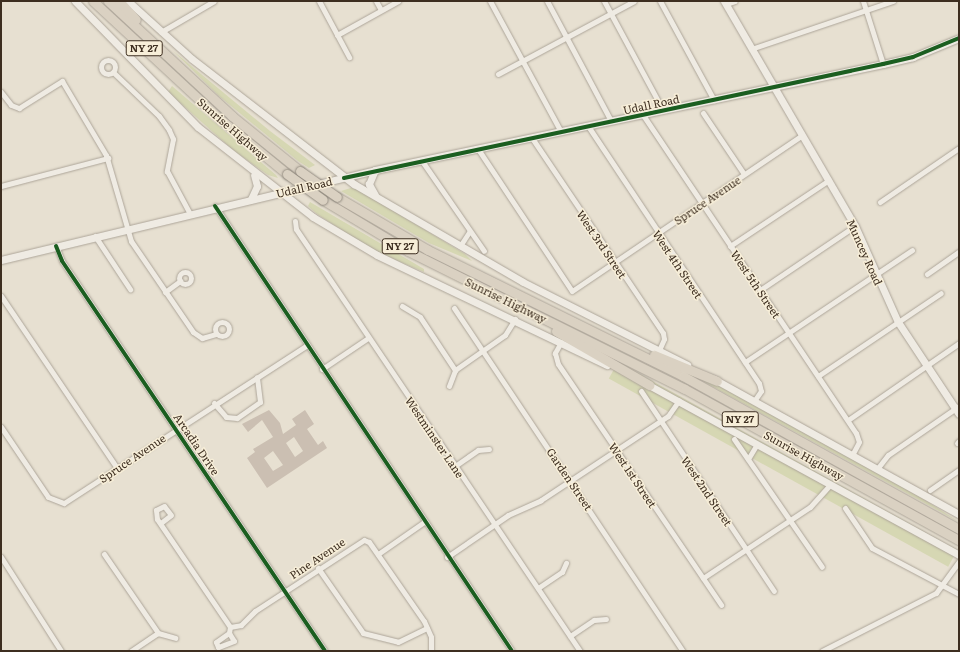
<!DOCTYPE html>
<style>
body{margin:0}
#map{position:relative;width:960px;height:652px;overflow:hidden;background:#e7e0d1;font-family:Literata,serif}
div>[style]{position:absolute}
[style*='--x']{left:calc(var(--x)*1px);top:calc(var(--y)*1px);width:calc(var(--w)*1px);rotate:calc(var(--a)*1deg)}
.green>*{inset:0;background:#d6d7b3;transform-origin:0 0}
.building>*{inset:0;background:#cbbfb2}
.roads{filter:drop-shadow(0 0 1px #ada599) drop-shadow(0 0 1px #ada599)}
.street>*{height:5px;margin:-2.5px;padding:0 2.5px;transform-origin:2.5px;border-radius:2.5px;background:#efebe3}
.street>.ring{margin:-2.5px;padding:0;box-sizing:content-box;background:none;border:5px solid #efebe3;border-radius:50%}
.secondary>*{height:7px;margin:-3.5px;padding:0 3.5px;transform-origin:3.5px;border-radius:3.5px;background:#efebe3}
.highway>*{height:9px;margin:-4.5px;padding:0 4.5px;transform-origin:4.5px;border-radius:4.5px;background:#dad1c2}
.bridges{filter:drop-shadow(0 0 1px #928b80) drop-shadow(0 0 1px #928b80)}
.highway-bridge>*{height:9px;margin:-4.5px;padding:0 4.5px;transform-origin:4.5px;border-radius:4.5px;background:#dad1c2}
.cycleway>*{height:4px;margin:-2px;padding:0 2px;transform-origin:2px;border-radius:2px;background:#1b5e20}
span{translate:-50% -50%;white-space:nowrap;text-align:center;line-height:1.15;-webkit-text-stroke:3px #f7eed8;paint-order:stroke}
.shield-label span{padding:1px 3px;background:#f7eed8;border:1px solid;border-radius:3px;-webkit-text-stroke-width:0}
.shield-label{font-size:10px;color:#3d2e20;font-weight:700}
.street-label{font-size:11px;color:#3d2e20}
.frame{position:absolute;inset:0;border:2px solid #3d2e20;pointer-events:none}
</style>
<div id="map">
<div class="green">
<i style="clip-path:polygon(172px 50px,270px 131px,315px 165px,309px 168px,298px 161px,219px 96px)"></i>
<i style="clip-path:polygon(172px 86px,276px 175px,278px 178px,268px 175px,233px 150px,168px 92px)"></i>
<i style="clip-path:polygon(354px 187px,465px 254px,472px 261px,429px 243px,341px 191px)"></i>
<i style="clip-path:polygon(310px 202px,424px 269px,424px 272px,372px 250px,317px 214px,308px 206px)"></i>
<i style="left:618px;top:362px;width:388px;height:19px;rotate:29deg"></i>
<i style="clip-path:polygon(690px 374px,720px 386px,919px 496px,959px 522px)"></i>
</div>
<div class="building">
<i style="clip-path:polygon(evenodd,269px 410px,280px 423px,283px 434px,296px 425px,292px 419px,305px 410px,314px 424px,307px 429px,318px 445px,323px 441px,327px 448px,267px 488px,247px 458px,255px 452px,253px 449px,273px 437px,262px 420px,248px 432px,242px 424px,269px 410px,294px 437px,303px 451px,295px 457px,286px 443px,294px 437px,269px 410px,273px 451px,283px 465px,273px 471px,264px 458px,273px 451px)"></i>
</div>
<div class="roads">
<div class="street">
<i style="--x:319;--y:1;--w:64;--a:61.8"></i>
<i style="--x:376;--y:1;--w:10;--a:61"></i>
<i style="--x:490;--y:1;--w:149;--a:61.5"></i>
<i style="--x:547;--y:1;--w:136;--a:61.9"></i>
<i style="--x:604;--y:1;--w:124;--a:61.6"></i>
<i style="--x:660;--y:1;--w:113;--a:61.4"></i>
<i style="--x:863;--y:1;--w:66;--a:72.4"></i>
<i style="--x:726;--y:4;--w:9;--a:-18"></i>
<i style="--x:161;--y:32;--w:61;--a:-30.3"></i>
<i style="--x:337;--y:35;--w:70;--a:-29.1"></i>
<i style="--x:751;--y:49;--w:150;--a:-18.7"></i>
<i class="ring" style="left:101px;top:60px;width:9px;height:9px"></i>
<i style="--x:113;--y:72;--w:64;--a:43.7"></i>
<i style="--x:159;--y:116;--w:17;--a:54"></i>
<i style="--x:169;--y:130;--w:10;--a:66"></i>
<i style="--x:173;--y:139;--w:33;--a:101"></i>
<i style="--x:167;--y:171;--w:47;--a:61.8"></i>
<i style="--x:498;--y:74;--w:154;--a:-28.2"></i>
<i style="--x:1;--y:92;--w:16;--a:52"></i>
<i style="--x:11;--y:105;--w:9;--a:21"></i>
<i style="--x:19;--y:108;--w:51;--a:-32.1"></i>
<i style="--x:62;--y:81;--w:86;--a:59.3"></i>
<i style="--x:106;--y:155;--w:90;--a:73.8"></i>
<i style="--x:131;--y:241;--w:110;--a:55.7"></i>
<i style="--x:193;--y:332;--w:11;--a:34"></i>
<i style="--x:202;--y:338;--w:15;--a:-16"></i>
<i style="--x:703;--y:113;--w:73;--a:56.1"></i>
<i style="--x:643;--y:115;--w:383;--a:56.2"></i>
<i style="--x:856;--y:433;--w:9;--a:72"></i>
<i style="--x:859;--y:442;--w:15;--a:118"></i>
<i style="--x:588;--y:126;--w:309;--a:56.4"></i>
<i style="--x:759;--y:383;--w:8;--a:76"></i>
<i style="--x:761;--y:391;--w:12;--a:125"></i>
<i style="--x:532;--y:138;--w:235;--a:56.1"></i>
<i style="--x:663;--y:333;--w:6;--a:81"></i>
<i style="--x:664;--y:339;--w:12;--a:114"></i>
<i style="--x:478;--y:149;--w:170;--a:56.5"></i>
<i style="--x:572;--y:291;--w:278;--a:-34.1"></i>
<i style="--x:422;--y:161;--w:109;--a:55.4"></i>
<i style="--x:1;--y:186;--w:111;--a:-14.7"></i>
<i style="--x:880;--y:202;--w:96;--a:-34.4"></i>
<i style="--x:215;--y:206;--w:535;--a:56.28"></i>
<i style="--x:295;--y:221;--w:8;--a:83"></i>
<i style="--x:296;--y:229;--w:509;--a:56.06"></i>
<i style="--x:95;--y:236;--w:64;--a:56.6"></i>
<i style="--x:56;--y:246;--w:16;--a:68"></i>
<i style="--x:62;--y:261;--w:470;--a:56"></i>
<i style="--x:460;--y:246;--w:17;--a:-57"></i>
<i style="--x:730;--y:246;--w:119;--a:-33.7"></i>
<i class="ring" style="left:179px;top:272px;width:7px;height:7px"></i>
<i style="--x:927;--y:274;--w:39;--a:-35"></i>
<i style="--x:760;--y:290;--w:115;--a:-34"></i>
<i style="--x:165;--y:292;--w:19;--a:-36"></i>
<i style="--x:1;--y:296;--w:207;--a:56"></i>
<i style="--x:402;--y:306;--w:21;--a:31"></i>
<i style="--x:420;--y:317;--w:64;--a:56.6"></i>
<i style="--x:454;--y:308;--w:412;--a:56.3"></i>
<i class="ring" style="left:215px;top:322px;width:9px;height:9px"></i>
<i style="--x:561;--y:342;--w:13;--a:119"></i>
<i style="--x:555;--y:353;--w:11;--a:75"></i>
<i style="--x:558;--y:364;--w:291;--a:55.9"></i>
<i style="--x:745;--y:362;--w:201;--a:-33.8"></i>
<i style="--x:322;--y:369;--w:55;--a:-34"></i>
<i style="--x:455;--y:370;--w:61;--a:-35"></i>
<i style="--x:505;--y:335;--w:19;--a:-58"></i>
<i style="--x:818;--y:376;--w:148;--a:-34"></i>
<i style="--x:449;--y:386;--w:17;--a:-69"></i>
<i style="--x:641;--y:391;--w:240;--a:56.4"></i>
<i style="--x:214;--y:403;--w:18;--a:49"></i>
<i style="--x:226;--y:417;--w:11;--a:5"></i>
<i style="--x:237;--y:418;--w:28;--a:-35"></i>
<i style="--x:260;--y:402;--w:25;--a:-97"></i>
<i style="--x:848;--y:420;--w:135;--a:-34.7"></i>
<i style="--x:1;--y:427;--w:84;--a:56.1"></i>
<i style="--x:48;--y:497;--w:17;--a:21"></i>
<i style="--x:64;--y:503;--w:288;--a:-33"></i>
<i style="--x:734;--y:439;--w:155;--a:55.5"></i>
<i style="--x:957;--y:443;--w:3;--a:-45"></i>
<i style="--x:748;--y:459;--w:17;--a:-59"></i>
<i style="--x:455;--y:466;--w:28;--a:-35"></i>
<i style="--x:478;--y:450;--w:11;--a:-5"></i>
<i style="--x:877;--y:469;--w:18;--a:-52"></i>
<i style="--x:888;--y:455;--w:86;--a:-34.6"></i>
<i style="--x:930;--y:490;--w:35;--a:-35"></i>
<i style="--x:845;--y:508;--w:48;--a:56"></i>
<i style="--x:872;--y:548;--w:98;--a:27.9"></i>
<i style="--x:162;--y:522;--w:11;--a:-38"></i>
<i style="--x:171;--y:515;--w:11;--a:-128"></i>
<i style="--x:164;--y:506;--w:9;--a:153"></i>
<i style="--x:156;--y:510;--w:9;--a:84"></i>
<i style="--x:157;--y:519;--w:130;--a:55.9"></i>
<i style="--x:104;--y:554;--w:96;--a:55.6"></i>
<i style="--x:158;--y:633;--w:18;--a:16"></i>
<i style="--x:378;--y:554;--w:56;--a:-34.8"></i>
<i style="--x:1;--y:557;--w:112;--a:57.4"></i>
<i style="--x:447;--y:557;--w:74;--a:-34.5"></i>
<i style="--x:508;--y:515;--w:36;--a:-24"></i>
<i style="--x:541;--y:500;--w:152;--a:-33.5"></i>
<i style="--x:668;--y:416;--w:19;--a:-55"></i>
<i style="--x:318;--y:568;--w:79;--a:55.3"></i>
<i style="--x:363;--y:633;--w:36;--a:14"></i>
<i style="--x:398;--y:642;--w:32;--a:-26"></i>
<i style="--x:703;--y:578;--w:128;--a:-33.6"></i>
<i style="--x:810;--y:507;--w:31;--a:-48"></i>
<i style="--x:538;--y:588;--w:29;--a:-34"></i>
<i style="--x:562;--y:572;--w:10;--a:-66"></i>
<i style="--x:229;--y:633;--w:9;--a:58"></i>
<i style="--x:234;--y:641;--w:17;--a:159"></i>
<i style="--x:218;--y:647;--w:5;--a:-112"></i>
<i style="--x:216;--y:642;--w:16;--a:-35"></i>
<i style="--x:229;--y:633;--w:6;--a:-81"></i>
<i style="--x:230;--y:627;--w:11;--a:-10"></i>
<i style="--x:241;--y:625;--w:20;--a:-45"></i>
<i style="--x:255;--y:611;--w:130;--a:-33.1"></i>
<i style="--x:364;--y:540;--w:5;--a:22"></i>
<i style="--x:369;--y:542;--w:96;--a:55.2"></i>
<i style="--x:424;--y:621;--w:17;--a:66"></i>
<i style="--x:431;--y:637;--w:14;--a:90"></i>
<i style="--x:570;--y:636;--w:29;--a:-34"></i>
<i style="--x:594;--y:620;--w:12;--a:-5"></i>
<i style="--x:131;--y:651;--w:32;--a:-34"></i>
<i style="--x:822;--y:651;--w:128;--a:-27"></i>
<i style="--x:936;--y:593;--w:39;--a:-54"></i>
</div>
<div class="secondary">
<i style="--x:75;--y:1;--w:176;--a:45.7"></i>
<i style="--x:198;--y:127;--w:146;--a:38"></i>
<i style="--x:313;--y:217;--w:74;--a:30.7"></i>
<i style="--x:377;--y:255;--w:255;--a:25.6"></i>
<i style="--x:128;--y:1;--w:86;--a:42.2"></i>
<i style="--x:192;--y:59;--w:205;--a:37.7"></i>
<i style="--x:354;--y:184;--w:195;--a:30.1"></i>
<i style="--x:523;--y:282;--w:184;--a:26.8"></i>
<i style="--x:724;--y:1;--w:260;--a:59.8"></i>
<i style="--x:855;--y:226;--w:105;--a:65.9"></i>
<i style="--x:898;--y:322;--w:110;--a:56.5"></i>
<i style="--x:375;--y:195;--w:13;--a:-119"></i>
<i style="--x:369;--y:184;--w:15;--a:-67"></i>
<i style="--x:251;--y:199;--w:14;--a:-65"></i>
<i style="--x:257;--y:186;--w:11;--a:-105"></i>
<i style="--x:1;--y:260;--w:385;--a:-13.5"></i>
<i style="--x:375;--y:170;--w:519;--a:-11.79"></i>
<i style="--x:883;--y:64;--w:31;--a:-13"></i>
<i style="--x:913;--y:57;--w:50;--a:-22.4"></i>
<i style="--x:714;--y:379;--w:280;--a:28.9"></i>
<i style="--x:645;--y:383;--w:358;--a:28.7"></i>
</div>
<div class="highway">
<i style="--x:93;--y:1;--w:173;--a:42.9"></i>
<i style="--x:220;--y:119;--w:87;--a:39.4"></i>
<i style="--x:108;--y:1;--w:169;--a:42.8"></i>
<i style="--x:232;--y:116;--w:87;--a:39"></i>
<i style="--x:119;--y:1;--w:25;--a:48"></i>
<i style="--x:337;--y:197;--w:105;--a:30.2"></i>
<i style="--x:428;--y:250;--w:284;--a:26.3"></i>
<i style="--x:683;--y:376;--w:316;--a:29"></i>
<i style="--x:323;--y:200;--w:99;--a:31"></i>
<i style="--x:408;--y:251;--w:309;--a:26.5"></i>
<i style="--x:685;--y:389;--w:313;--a:28.9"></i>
<i style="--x:556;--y:331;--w:108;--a:30.1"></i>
<i style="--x:654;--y:355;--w:68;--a:22.4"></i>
</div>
</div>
<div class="bridges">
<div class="highway-bridge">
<i style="--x:300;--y:171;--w:45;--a:35.1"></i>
<i style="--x:287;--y:174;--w:44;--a:35.8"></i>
</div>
</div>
<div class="cycleway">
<i style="--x:344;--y:178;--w:551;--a:-11.94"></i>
<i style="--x:883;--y:64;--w:31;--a:-13"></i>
<i style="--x:913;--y:57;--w:50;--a:-22.4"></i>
<i style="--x:215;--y:206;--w:535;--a:56.28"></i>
<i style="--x:56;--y:246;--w:16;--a:68"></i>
<i style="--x:62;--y:261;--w:470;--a:56"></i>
</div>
<div class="shield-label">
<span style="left:144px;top:48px">NY 27</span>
<span style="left:400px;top:246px">NY 27</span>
<span style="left:740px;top:419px">NY 27</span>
</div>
<div class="street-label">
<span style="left:651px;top:104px;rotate:-12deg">Udall Road</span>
<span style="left:233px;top:129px;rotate:41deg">Sunrise Highway</span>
<span style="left:304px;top:187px;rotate:-13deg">Udall Road</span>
<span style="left:707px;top:200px;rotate:-34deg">Spruce Avenue</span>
<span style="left:602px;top:244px;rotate:56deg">West 3rd Street</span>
<span style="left:865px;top:252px;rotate:66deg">Muncey Road</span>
<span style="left:678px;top:264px;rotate:56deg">West 4th Street</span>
<span style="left:756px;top:284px;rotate:56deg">West 5th Street</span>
<span style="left:506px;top:300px;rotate:26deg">Sunrise Highway</span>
<span style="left:435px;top:437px;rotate:56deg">Westminster Lane</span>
<span style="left:197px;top:444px;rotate:56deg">Arcadia Drive</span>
<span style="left:804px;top:455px;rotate:29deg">Sunrise Highway</span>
<span style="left:132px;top:458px;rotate:-34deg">Spruce Avenue</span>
<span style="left:633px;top:475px;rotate:56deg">West 1st Street</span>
<span style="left:570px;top:479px;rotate:56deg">Garden Street</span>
<span style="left:707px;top:491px;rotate:56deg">West 2nd Street</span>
<span style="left:317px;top:558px;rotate:-34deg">Pine Avenue</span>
</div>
<div class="frame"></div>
</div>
